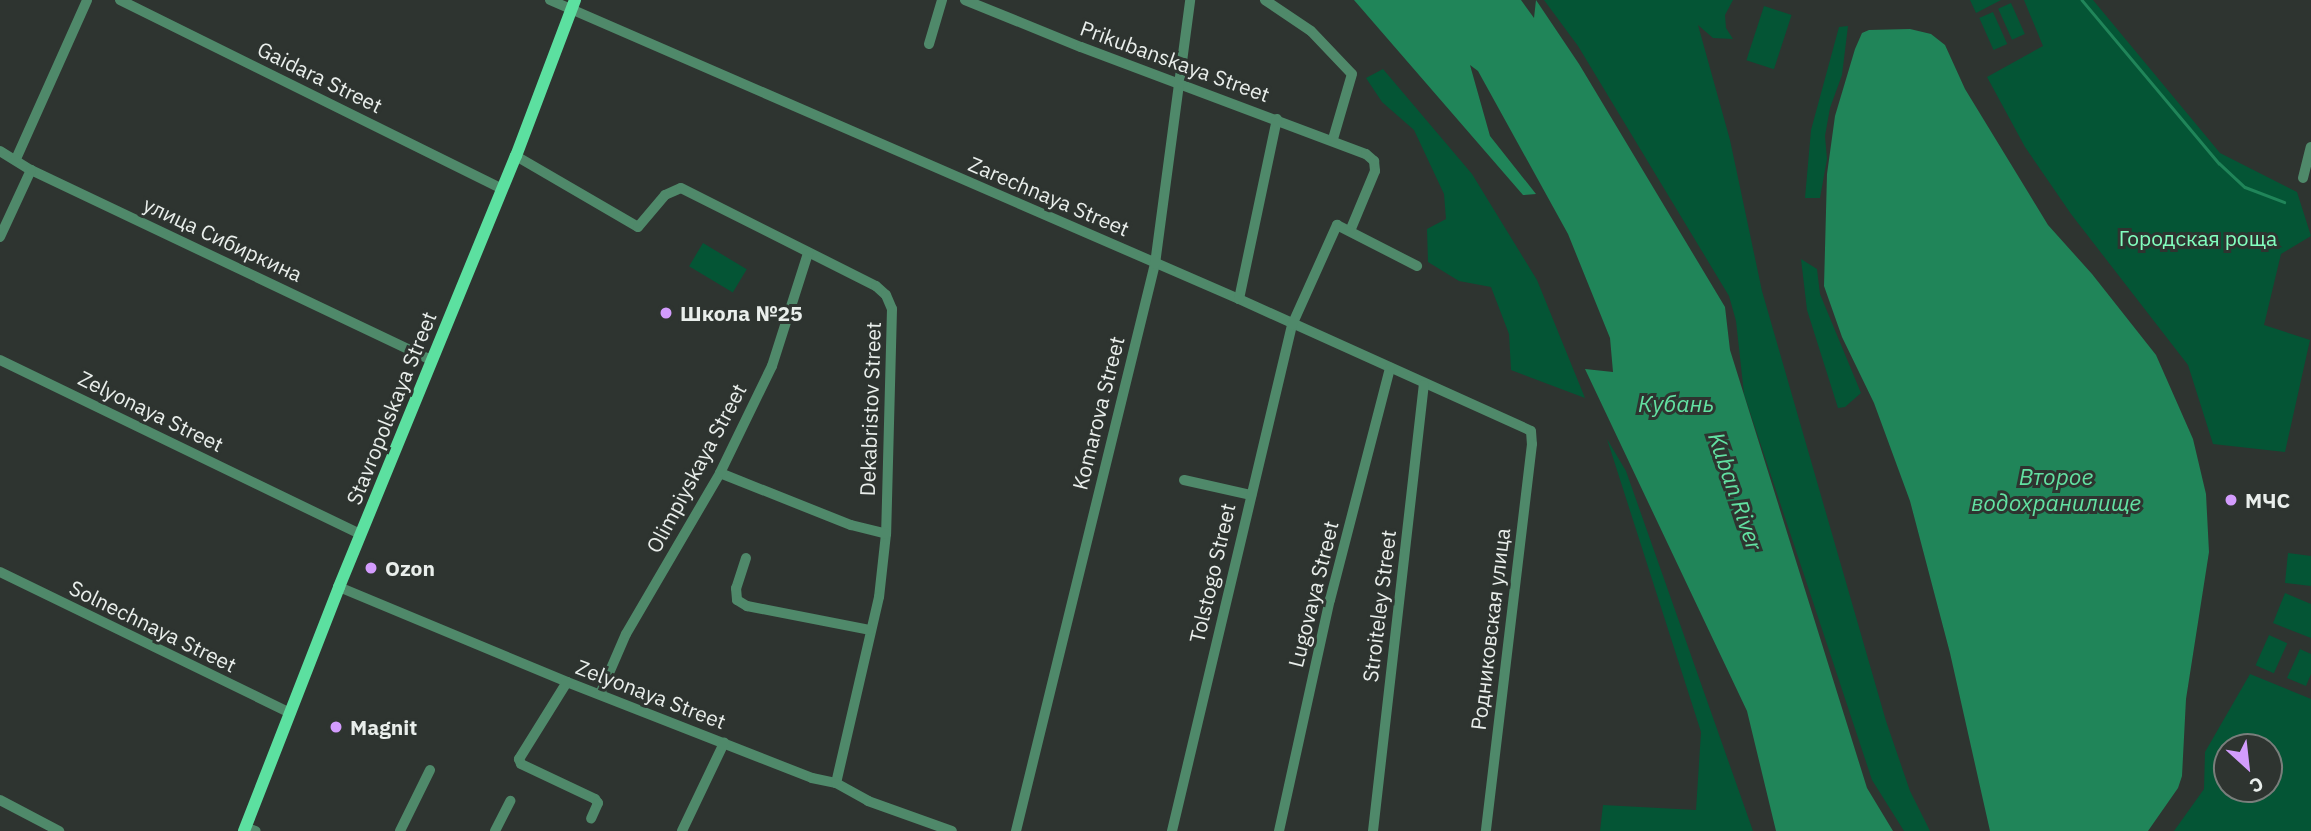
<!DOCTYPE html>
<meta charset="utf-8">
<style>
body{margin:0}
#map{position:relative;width:2311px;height:831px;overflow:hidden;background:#2e3430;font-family:"IBM Plex Sans",sans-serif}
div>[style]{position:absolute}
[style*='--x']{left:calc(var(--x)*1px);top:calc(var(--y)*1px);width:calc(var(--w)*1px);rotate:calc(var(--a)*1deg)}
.green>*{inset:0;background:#045535;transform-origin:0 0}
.water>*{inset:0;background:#208559}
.stream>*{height:2.5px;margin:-1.25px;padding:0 1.25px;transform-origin:1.25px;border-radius:1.25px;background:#208559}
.minor>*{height:10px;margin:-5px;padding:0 5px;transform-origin:5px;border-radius:5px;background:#4f896a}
.major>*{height:12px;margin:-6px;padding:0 6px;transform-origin:6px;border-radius:6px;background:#5ce0a0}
.dots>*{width:19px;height:19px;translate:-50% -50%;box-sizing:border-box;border:4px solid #2e3430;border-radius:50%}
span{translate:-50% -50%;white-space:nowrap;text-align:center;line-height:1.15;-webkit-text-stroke:6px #2e3430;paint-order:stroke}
.street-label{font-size:21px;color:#e9eeeb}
.park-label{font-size:21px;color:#82ffbf}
.poi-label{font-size:21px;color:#e9eeeb;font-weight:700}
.left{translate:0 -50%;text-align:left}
.water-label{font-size:23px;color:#62e1a2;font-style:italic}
.north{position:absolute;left:2213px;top:733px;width:70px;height:70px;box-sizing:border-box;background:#2e3430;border:2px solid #797e7b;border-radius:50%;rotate:153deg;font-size:19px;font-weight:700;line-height:28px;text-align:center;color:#e9eeeb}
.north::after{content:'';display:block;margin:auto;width:24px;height:32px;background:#d39cfd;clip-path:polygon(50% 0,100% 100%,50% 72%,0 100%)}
</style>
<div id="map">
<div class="green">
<i style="clip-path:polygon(1544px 0,1733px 0,1725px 15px,1726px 28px,1733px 39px,1713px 38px,1698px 25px,1730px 140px,1762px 291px,1886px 721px,1910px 791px,1930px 831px,1904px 831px,1872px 780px,1744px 394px,1736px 321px,1729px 296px,1578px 46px)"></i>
<i style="clip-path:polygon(1970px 0,2001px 0,1976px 13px)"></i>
<i style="clip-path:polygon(2024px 0,2093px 0,2220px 153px,2297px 192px,2311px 236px,2281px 254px,2264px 325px,2310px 340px,2285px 452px,2213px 444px,2188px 365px,2071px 214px,2025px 147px,1987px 77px,2043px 46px)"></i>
<i style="left:2011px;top:3px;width:34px;height:14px;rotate:66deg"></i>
<i style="left:1764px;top:6px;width:29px;height:57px;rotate:18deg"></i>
<i style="left:1993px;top:12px;width:35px;height:15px;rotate:66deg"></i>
<i style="clip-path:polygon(1848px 26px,1842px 75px,1830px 108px,1825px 136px,1827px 159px,1820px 198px,1805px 198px,1811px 130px,1839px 27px)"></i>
<i style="clip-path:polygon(1383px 69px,1472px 174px,1537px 280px,1585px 398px,1511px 370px,1509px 334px,1491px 287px,1459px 281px,1428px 262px,1427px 229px,1446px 219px,1444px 194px,1414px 130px,1382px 102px,1366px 78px)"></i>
<i style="left:703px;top:243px;width:51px;height:27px;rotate:31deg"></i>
<i style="clip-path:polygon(1801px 259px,1817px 269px,1820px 294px,1861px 393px,1845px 407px,1838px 408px,1807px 310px)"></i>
<i style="clip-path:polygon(1607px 439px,1626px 471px,1753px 831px,1600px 831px,1603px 805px,1696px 810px,1701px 732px)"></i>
<i style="clip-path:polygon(2288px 553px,2311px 556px,2311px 586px,2285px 583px)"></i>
<i style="clip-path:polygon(2285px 593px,2311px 604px,2311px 638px,2273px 623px)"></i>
<i style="left:2269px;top:635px;width:20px;height:33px;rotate:24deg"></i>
<i style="clip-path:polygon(2300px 649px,2311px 654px,2311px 674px,2306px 686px,2287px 678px)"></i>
<i style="clip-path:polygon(evenodd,2250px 674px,2311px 699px,2311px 831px,2174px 831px,2204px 789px,2205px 752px,2250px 674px,2269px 747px,2269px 789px,2227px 789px,2227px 747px,2269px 747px)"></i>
</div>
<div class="water">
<i style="clip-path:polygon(1354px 0,1521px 0,1534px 18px,1536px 0,1579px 64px,1725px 307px,1730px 350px,1867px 788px,1893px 831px,1776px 831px,1747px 711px,1585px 369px,1613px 372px,1610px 338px,1568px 234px,1478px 71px,1470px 65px,1490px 136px,1536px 194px,1523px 195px)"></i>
<i style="clip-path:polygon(1910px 29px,1931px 34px,1945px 45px,1965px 89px,2048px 225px,2092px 274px,2156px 355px,2193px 439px,2206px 494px,2209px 552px,2186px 699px,2182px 776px,2178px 788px,2148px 831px,1990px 831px,1950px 653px,1910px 501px,1874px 403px,1842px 337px,1824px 286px,1827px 174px,1835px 116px,1855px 49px,1862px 33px,1869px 30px)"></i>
</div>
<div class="stream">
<i style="--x:2082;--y:0;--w:213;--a:50"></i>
<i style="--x:2219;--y:163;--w:35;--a:43"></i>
<i style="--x:2245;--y:187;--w:42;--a:21"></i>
</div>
<div class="minor">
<i style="--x:120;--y:0;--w:426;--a:26.3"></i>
<i style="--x:550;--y:0;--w:751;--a:23.46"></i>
<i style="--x:1239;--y:299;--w:320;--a:24.3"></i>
<i style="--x:1531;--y:431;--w:13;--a:86"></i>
<i style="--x:1532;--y:444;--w:390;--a:96.8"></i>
<i style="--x:965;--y:0;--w:125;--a:22.1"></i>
<i style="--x:1081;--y:47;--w:304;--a:20.6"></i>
<i style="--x:1366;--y:154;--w:11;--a:41"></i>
<i style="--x:1374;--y:161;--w:10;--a:84"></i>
<i style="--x:1375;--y:171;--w:65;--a:112.6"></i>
<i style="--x:1265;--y:0;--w:55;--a:34"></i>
<i style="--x:1311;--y:31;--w:59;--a:46.4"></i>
<i style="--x:1352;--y:74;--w:68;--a:106.3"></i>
<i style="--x:929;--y:44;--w:46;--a:-73.5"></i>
<i style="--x:0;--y:151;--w:36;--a:32"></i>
<i style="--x:31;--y:170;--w:444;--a:25.4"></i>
<i style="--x:516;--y:156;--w:141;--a:30.2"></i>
<i style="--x:638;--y:227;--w:42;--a:-49.8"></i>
<i style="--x:665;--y:195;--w:17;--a:-24"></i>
<i style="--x:681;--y:188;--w:218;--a:26.7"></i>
<i style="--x:876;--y:286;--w:13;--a:42"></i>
<i style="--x:886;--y:295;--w:15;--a:67"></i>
<i style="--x:892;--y:309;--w:225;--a:91.5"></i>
<i style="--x:886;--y:534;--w:63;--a:96.3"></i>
<i style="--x:879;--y:597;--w:191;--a:103"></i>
<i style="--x:16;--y:159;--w:174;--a:-65.9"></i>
<i style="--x:2303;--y:178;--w:32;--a:-76"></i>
<i style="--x:0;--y:237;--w:74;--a:-65.2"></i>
<i style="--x:1239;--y:299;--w:184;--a:-78.1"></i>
<i style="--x:0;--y:360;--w:400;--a:25.8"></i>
<i style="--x:720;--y:473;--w:141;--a:21.7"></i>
<i style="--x:851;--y:525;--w:36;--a:14"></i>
<i style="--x:1184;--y:480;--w:69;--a:12.6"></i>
<i style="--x:746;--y:558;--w:32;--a:108"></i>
<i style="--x:736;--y:588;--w:12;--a:85"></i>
<i style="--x:737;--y:600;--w:12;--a:31"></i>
<i style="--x:747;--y:606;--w:126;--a:11"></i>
<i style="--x:0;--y:572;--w:322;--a:25.9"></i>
<i style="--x:339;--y:587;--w:247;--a:22.6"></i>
<i style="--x:567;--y:682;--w:263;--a:21.4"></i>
<i style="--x:812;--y:778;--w:25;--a:12"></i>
<i style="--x:836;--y:783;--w:37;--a:29"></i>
<i style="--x:868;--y:801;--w:89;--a:19.7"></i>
<i style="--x:567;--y:682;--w:91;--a:121.9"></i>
<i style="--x:519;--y:759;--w:5;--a:68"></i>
<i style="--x:521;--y:764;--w:82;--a:25.3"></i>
<i style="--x:595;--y:799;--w:5;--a:53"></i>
<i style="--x:598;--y:803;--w:17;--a:114"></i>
<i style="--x:600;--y:694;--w:65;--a:-66.6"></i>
<i style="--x:626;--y:634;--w:186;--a:-59.7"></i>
<i style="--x:720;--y:473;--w:119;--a:-64.1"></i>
<i style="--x:772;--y:366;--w:119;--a:-72.3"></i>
<i style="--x:0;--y:800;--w:67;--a:27.7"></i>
<i style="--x:246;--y:828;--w:10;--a:17"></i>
<i style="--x:400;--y:831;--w:68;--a:-63.8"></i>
<i style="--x:495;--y:831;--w:34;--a:-63"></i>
<i style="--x:682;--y:831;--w:98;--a:-64.5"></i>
<i style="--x:1016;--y:831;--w:584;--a:-76.23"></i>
<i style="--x:1155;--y:264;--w:266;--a:-82.4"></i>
<i style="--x:1172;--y:831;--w:520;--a:-76.66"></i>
<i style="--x:1292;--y:325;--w:110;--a:-65.8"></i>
<i style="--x:1337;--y:225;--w:90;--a:27.1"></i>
<i style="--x:1279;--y:831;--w:237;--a:-77.6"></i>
<i style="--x:1330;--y:600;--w:240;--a:-75.5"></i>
<i style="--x:1373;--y:831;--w:449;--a:-83.5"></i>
</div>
<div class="major">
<i style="--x:244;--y:831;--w:262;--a:-68.7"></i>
<i style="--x:339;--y:587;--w:466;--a:-67.7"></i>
<i style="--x:516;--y:156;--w:167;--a:-69.3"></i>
</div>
<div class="dots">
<i style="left:666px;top:313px;background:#d39cfd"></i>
<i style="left:2231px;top:500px;background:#d39cfd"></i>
<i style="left:371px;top:568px;background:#d39cfd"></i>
<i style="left:336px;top:727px;background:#d39cfd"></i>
</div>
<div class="street-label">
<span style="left:1175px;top:61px;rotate:20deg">Prikubanskaya Street</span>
<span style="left:320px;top:77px;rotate:26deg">Gaidara Street</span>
<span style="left:1049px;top:196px;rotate:23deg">Zarechnaya Street</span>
<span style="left:223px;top:239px;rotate:25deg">улица Сибиркина</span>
<span style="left:391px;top:408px;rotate:-68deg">Stavropolskaya Street</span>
<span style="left:870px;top:409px;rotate:-88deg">Dekabristov Street</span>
<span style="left:151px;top:411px;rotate:26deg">Zelyonaya Street</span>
<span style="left:1098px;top:413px;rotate:-76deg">Komarova Street</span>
<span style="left:696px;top:468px;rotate:-62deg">Olimpiyskaya Street</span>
<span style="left:1212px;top:573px;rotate:-77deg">Tolstogo Street</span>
<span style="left:1313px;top:594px;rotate:-76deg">Lugovaya Street</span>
<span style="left:1379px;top:606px;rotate:-83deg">Stroiteley Street</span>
<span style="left:153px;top:626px;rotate:26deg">Solnechnaya Street</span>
<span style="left:1490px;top:629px;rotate:-83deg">Родниковская улица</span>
<span style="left:651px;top:694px;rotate:21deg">Zelyonaya Street</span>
</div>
<div class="park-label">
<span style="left:2198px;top:238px">Городская роща</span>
</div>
<div class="poi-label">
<span class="left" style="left:680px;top:313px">Школа №25</span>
<span class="left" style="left:2245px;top:500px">МЧС</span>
<span class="left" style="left:385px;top:568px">Ozon</span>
<span class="left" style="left:350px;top:727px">Magnit</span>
</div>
<div class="water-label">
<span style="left:1676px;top:403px">Кубань</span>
<span style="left:2056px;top:489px">Второе<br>водохранилище</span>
<span style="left:1736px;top:491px;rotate:71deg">Kuban River</span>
</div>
<div class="north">С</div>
</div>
